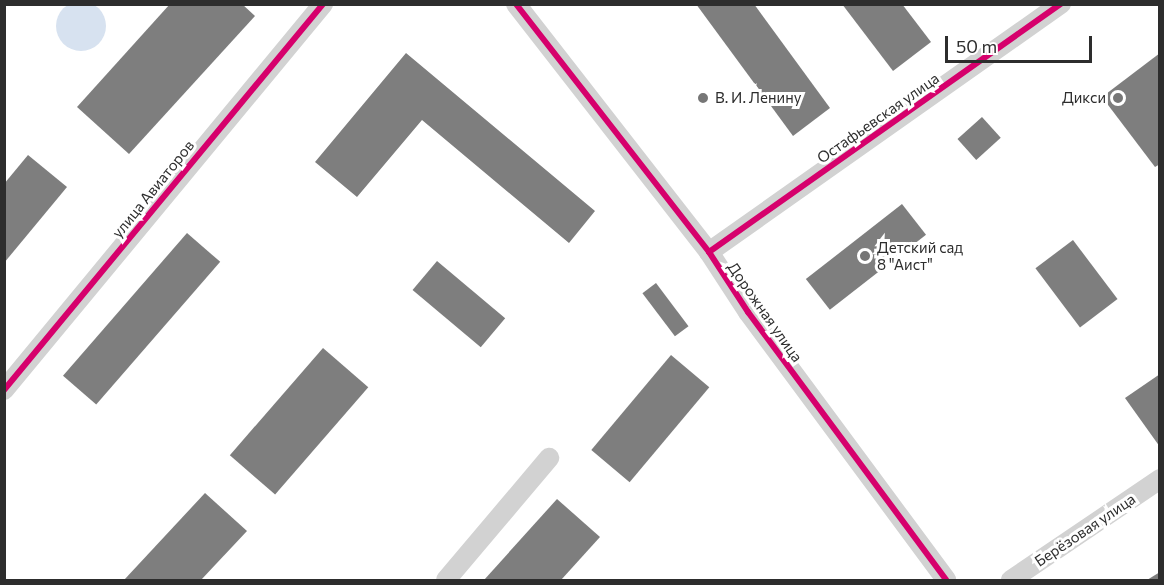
<!DOCTYPE html>
<meta charset="utf-8">
<style>
body{margin:0}
#map{position:relative;width:1164px;height:585px;overflow:hidden;background:#fff;font-family:Commissioner,sans-serif}
div>[style]{position:absolute}
[style*='--x']{left:calc(var(--x)*1px);top:calc(var(--y)*1px);width:calc(var(--w)*1px);rotate:calc(var(--a)*1deg)}
.water>*{inset:0;background:#d7e2f0}
.round{border-radius:50%}
.building>*{inset:0;background:#7e7e7e;transform-origin:0 0}
.minor>*{height:20px;margin:-10px;padding:0 10px;transform-origin:10px;border-radius:10px;background:#d2d2d2}
.cycleway>*{height:6px;margin:-3px;padding:0 3px;transform-origin:3px;border-radius:3px;background:#d6006c}
.dots>*{width:16px;height:16px;translate:-50% -50%;box-sizing:border-box;border:3px solid #fff;border-radius:50%}
span{translate:-50% -50%;white-space:nowrap;text-align:center;line-height:1.15;-webkit-text-stroke:6px #fff;paint-order:stroke}
.poi-label{font-size:15px;color:#2d2d2d}
.left{translate:0 -50%;text-align:left}
.right{translate:-100% -50%;text-align:right}
.street-label{font-size:15px;color:#2d2d2d}
.frame{position:absolute;inset:0;border:6px solid #2d2d2d;pointer-events:none}
.scale{position:absolute;left:945px;top:36px;width:147px;height:27px;box-sizing:border-box;border:3px solid #2d2d2d;border-top:0;padding-left:8px;font-size:18px;line-height:21px;white-space:nowrap;color:#2d2d2d;-webkit-text-stroke:4px #fff;paint-order:stroke}
</style>
<div id="map">
<div class="water">
<i class="round" style="left:56px;top:1px;width:50px;height:50px"></i>
</div>
<div class="building">
<i style="clip-path:polygon(170px 4px,242px 4px,255px 16px,129px 154px,77px 107px)"></i>
<i style="clip-path:polygon(696px 4px,754px 4px,830px 108px,793px 136px)"></i>
<i style="clip-path:polygon(842px 4px,902px 4px,931px 42px,893px 71px)"></i>
<i style="clip-path:polygon(406px 53px,595px 211px,569px 243px,422px 120px,357px 197px,315px 162px)"></i>
<i style="clip-path:polygon(1160px 53px,1160px 164px,1155px 167px,1102px 97px)"></i>
<i style="left:982px;top:117px;width:28px;height:33px;rotate:48deg"></i>
<i style="clip-path:polygon(28px 155px,67px 187px,4px 263px,4px 184px)"></i>
<i style="left:902px;top:204px;width:39px;height:122px;rotate:52deg"></i>
<i style="left:187px;top:233px;width:44px;height:189px;rotate:41deg"></i>
<i style="left:1073px;top:240px;width:74px;height:47px;rotate:53deg"></i>
<i style="left:437px;top:261px;width:89px;height:38px;rotate:40deg"></i>
<i style="left:656px;top:283px;width:54px;height:17px;rotate:53deg"></i>
<i style="left:323px;top:348px;width:60px;height:142px;rotate:41deg"></i>
<i style="left:671px;top:355px;width:50px;height:124px;rotate:40deg"></i>
<i style="clip-path:polygon(1160px 374px,1160px 447px,1125px 398px)"></i>
<i style="clip-path:polygon(205px 493px,247px 531px,201px 580px,124px 580px)"></i>
<i style="clip-path:polygon(557px 499px,600px 537px,561px 580px,484px 580px)"></i>
<i style="clip-path:polygon(1160px 572px,1160px 580px,1147px 580px)"></i>
</div>
<div class="minor">
<i style="--x:516;--y:4;--w:314;--a:52.1"></i>
<i style="--x:709;--y:252;--w:72;--a:57"></i>
<i style="--x:748;--y:312;--w:333;--a:53.5"></i>
<i style="--x:709;--y:252;--w:431;--a:-35.2"></i>
<i style="--x:4;--y:390;--w:501;--a:-50.43"></i>
<i style="--x:446;--y:580;--w:160;--a:-49.8"></i>
<i style="--x:1011;--y:580;--w:180;--a:-34.1"></i>
</div>
<div class="cycleway">
<i style="--x:516;--y:4;--w:314;--a:52.1"></i>
<i style="--x:709;--y:252;--w:72;--a:57"></i>
<i style="--x:748;--y:312;--w:333;--a:53.5"></i>
<i style="--x:709;--y:252;--w:431;--a:-35.2"></i>
<i style="--x:4;--y:390;--w:501;--a:-50.43"></i>
</div>
<div class="dots">
<i style="left:703px;top:98px;background:#767676"></i>
<i style="left:1118px;top:98px;background:#767676"></i>
<i style="left:865px;top:256px;background:#767676"></i>
</div>
<div class="poi-label">
<span class="left" style="left:715px;top:98px">В. И. Ленину</span>
<span class="right" style="left:1106px;top:98px">Дикси</span>
<span class="left" style="left:877px;top:256px">Детский сад<br>8 "Аист"</span>
</div>
<div class="street-label">
<span style="left:878px;top:118px;rotate:-35deg">Остафьевская улица</span>
<span style="left:153px;top:189px;rotate:-51deg">улица Авиаторов</span>
<span style="left:765px;top:312px;rotate:55deg">Дорожная улица</span>
<span style="left:1085px;top:530px;rotate:-34deg">Берёзовая улица</span>
</div>
<div class="frame"></div>
<div class="scale">50 m</div>
</div>
